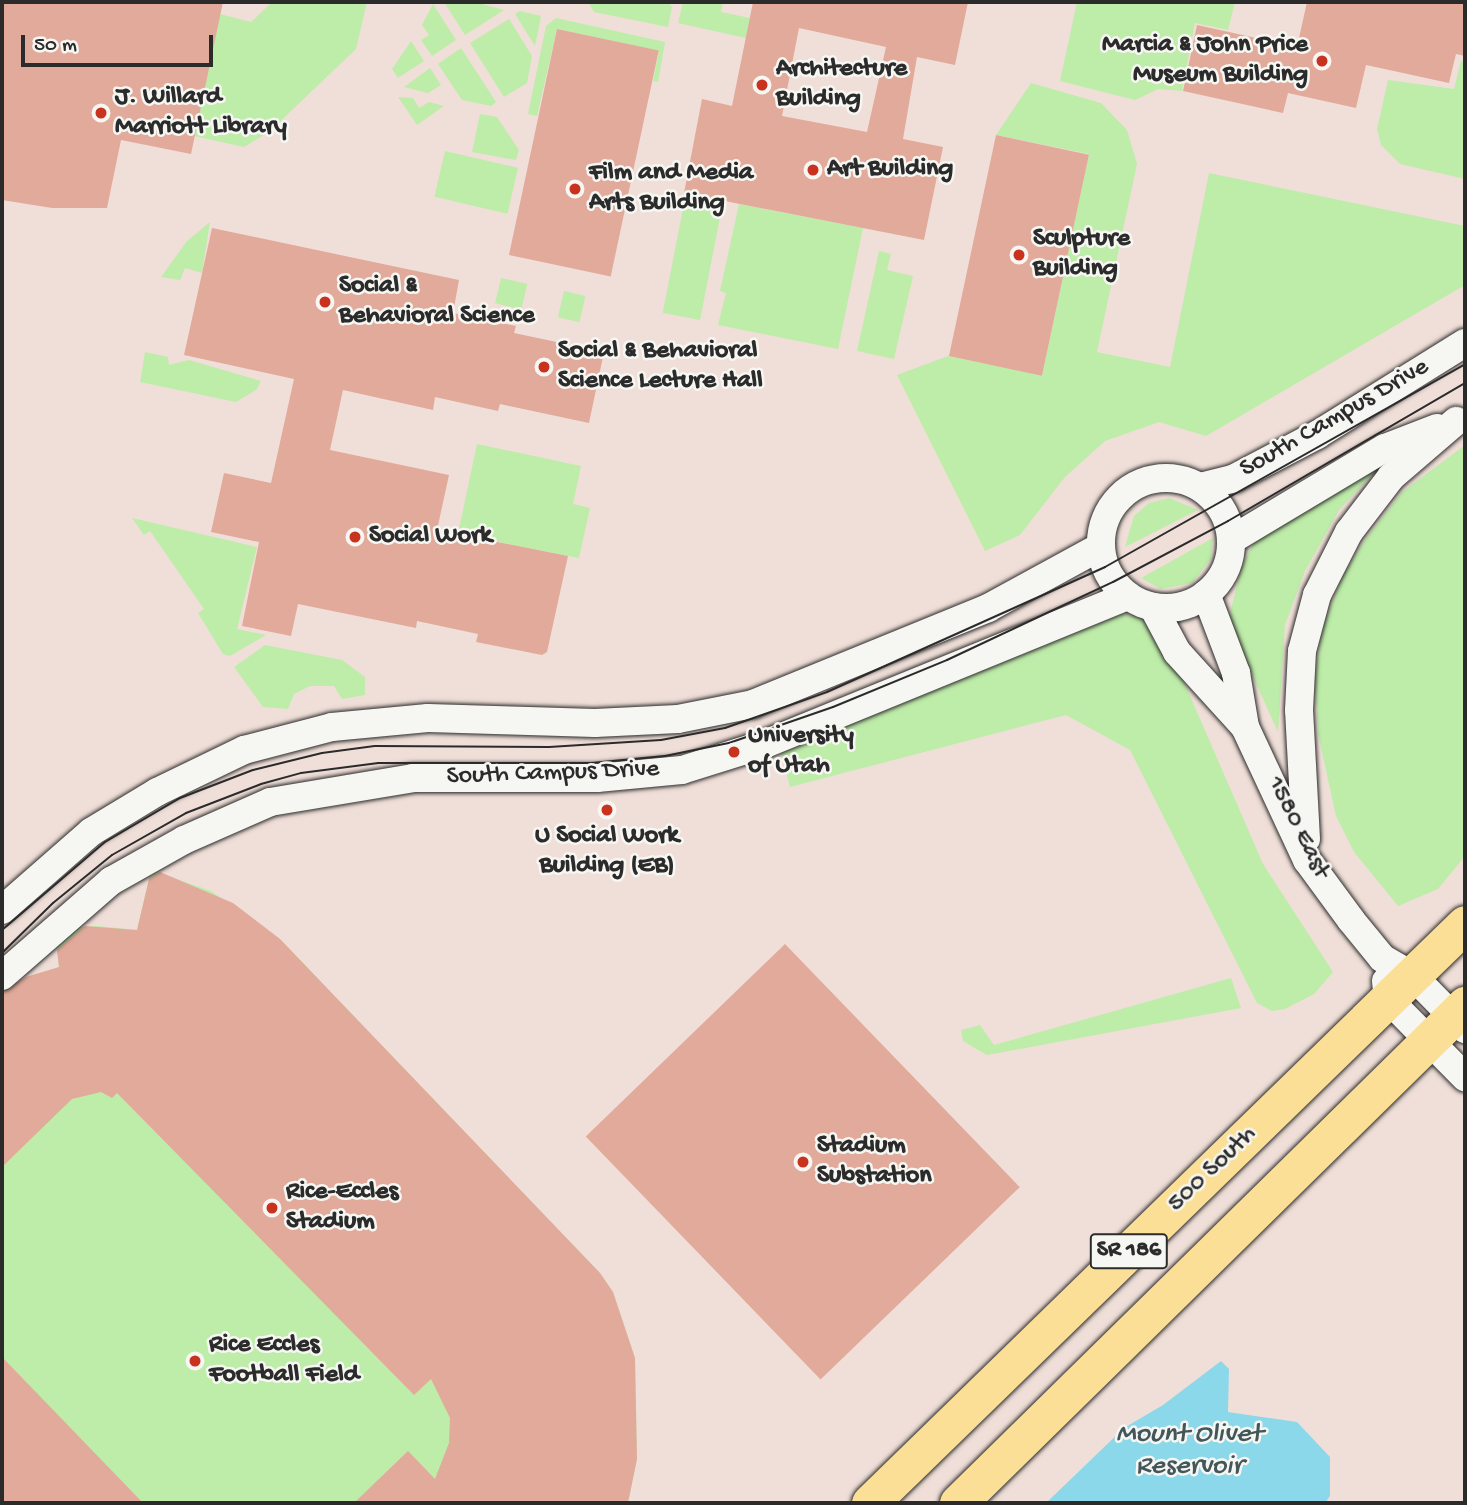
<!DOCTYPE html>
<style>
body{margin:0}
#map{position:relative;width:1467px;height:1505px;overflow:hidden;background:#f6f6f2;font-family:"Gochi Hand",sans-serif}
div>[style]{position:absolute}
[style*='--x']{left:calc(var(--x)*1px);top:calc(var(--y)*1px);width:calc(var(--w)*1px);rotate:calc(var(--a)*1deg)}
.built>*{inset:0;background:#f0dfd8;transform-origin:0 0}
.green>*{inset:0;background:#beeca9;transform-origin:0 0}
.water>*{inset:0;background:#8ad8e9}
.building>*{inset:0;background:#e2aa9b;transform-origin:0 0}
.roads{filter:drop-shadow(0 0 2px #2b2b2b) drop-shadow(0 0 2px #2b2b2b)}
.tertiary>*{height:28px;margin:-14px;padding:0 14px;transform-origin:14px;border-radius:14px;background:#f6f6f2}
.tertiary>.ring{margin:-14px;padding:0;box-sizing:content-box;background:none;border:28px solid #f6f6f2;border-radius:50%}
.primary>*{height:37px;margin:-18.5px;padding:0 18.5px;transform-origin:18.5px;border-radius:18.5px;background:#fbdf96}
.tram>*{height:2px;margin:-1px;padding:0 1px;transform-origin:1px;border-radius:1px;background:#2b2b2b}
.dots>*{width:19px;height:19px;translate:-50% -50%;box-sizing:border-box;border:4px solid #f6f6f2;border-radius:50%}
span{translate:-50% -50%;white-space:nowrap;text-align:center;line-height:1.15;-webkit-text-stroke:5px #f6f6f2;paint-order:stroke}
.shield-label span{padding:2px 5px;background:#f6f6f2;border:2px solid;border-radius:5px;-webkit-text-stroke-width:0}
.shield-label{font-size:24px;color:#2b2b2b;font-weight:700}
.poi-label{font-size:26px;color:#2b2b2b;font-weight:700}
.right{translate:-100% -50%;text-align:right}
.left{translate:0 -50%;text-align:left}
.street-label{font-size:26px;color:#2b2b2b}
.water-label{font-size:28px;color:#43565a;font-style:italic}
.frame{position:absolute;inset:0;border:4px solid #2b2b2b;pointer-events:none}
.scale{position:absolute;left:21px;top:35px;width:192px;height:32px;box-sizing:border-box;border:4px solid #2b2b2b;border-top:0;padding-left:9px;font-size:21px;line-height:24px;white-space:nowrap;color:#2b2b2b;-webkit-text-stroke:5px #f6f6f2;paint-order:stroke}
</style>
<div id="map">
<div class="built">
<i style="left:2px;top:2px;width:1463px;height:1501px"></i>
</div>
<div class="green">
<i style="clip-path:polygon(272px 2px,367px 2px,356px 49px,269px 132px,244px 147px,194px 136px,220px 14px,251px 22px)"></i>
<i style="clip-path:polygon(444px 2px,475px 2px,504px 10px,465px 35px)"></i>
<i style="clip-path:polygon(588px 2px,668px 2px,672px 7px,668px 27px,594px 12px)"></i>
<i style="clip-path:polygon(683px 2px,723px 2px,721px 12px,750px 18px,746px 38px,678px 23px)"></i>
<i style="clip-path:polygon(1077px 2px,1235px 2px,1228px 30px,1195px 23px,1182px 91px,1158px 89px,1135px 100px,1060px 81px)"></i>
<i style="clip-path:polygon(433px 4px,456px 40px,432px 56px,421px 40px,429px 35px,422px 25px)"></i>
<i style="clip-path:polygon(520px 11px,541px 16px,535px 46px,515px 14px)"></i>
<i style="clip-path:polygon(556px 18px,665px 42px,658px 82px,653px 81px,659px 51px,557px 29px,537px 116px,528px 114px,546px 26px)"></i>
<i style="clip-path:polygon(509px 19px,532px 56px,527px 83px,504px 97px,470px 43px)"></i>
<i style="clip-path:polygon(411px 41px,424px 61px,398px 78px,392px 69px)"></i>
<i style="clip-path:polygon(461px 48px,496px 102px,491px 106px,462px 100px,438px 64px)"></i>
<i style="clip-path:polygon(1461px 61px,1465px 61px,1465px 179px,1400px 164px,1381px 145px,1377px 129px,1388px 80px,1454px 89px)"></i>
<i style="clip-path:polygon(430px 68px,441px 85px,428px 93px,404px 87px)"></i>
<i style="clip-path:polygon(1031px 83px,1101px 103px,1127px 130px,1137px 164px,1097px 352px,1170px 367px,1209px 173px,1465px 226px,1465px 285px,1206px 436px,1159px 422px,1105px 441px,1065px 477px,1020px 535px,985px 551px,897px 375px,948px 356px,1042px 375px,1089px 154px,996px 135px)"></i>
<i style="clip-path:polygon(398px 97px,413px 98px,419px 108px,429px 102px,444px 106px,417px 125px)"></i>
<i style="clip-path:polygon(480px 114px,497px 117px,519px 150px,516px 160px,472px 152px)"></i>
<i style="left:445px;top:151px;width:75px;height:47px;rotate:13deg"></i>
<i style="left:686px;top:193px;width:38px;height:122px;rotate:11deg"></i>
<i style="clip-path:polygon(739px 204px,863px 228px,838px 349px,718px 325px,726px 293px,720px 291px)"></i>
<i style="clip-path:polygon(210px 222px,202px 273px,185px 268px,180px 280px,161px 277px,187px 241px)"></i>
<i style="clip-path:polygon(879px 251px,891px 254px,887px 270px,913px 276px,894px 359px,857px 351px)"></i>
<i style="left:501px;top:278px;width:27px;height:26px;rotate:13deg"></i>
<i style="left:564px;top:291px;width:22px;height:27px;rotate:13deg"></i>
<i style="clip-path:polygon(145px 352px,168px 357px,169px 365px,189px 360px,261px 381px,256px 390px,236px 402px,140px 382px)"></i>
<i style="clip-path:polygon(477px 444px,581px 466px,573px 504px,590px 508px,579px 558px,483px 539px,483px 534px,459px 529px)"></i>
<i style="clip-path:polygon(1465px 445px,1465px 856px,1438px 889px,1398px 906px,1354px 852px,1336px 816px,1318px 734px,1315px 678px,1322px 629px,1342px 577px,1364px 541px,1402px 492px)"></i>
<i style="clip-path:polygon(1386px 460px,1339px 510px,1305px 571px,1285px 625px,1278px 732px,1228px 622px,1241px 568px,1255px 540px)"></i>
<i style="clip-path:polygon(1169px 498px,1198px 510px,1125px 547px,1134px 516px,1149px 503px)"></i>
<i style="clip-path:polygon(132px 518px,257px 547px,237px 629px,266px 635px,230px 656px,223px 654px,198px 613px,204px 609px,150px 531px,144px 535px)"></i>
<i style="clip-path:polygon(1213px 538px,1211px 559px,1192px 583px,1161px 589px,1141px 578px)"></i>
<i style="clip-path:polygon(1122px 614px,1140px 617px,1161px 629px,1263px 864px,1333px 972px,1314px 994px,1285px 1009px,1272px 1011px,1257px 1003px,1130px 750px,1066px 715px,790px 787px,781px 753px)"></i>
<i style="clip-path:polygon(265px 645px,342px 660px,365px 677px,365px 695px,342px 699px,334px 686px,310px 686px,294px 694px,288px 709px,263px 707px,234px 667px)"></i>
<i style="clip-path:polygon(151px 870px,211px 891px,280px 939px,600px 1273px,613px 1292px,635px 1358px,637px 1459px,628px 1503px,2px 1503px,2px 989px,59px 967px,54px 929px,97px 926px,137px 930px)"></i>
<i style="clip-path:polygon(1231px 978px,1241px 1008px,987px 1055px,963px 1041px,961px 1030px,980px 1025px,994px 1045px)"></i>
</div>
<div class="water">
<i style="clip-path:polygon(1221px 1361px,1229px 1369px,1228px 1412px,1297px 1422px,1330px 1457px,1330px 1496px,1325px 1503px,1046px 1503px,1124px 1428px,1163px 1405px)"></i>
</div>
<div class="building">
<i style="clip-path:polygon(2px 2px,223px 2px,191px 154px,121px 140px,107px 208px,52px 208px,2px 200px)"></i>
<i style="clip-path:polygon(evenodd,753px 2px,968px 2px,955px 65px,917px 57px,903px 139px,943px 147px,924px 240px,684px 193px,702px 99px,732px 106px,753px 2px,799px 28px,886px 47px,867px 132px,782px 116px,799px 28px)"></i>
<i style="clip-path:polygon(1307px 2px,1465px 2px,1465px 56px,1456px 54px,1449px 83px,1366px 65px,1356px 108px,1288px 93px,1283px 113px,1183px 91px,1197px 25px,1297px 47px)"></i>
<i style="left:557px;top:29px;width:104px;height:231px;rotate:12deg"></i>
<i style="left:996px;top:135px;width:95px;height:226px;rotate:12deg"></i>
<i style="clip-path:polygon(212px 228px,459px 280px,453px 313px,516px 326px,514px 333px,604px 352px,589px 423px,500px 404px,498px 411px,435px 397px,433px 410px,343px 390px,330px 450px,449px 475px,437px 530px,568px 556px,547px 652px,542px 655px,476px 642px,478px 634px,417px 621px,416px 628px,298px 604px,291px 636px,242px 626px,259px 542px,211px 532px,224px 473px,271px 483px,294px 379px,184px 355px)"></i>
<i style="clip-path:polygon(160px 872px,233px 903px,280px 939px,600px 1273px,613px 1292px,635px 1358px,637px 1459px,628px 1503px,354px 1503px,408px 1451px,435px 1479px,449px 1443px,450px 1418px,431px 1379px,414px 1395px,117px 1093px,112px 1098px,101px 1092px,72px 1099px,2px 1167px,2px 992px,26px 977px,59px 967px,57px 950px,85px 926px,137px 930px,149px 879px)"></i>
<i style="left:785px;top:944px;width:338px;height:277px;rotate:46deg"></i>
<i style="clip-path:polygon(2px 1357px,143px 1503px,2px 1503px)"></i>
</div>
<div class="roads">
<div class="tertiary">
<i class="ring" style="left:1101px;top:478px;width:102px;height:102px"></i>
<i style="--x:1200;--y:487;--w:36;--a:-14"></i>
<i style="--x:1235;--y:478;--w:93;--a:-27.7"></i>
<i style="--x:1317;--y:435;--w:174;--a:-31.9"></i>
<i style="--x:1231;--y:540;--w:179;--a:-30.9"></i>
<i style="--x:1385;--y:448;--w:56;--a:-21"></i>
<i style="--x:1206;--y:594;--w:85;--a:69.2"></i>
<i style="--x:1236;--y:673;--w:55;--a:80.5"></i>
<i style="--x:1153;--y:607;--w:51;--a:61.9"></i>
<i style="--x:1177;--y:652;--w:101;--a:47.8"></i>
<i style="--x:1245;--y:727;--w:147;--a:65"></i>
<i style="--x:1307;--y:860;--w:74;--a:53.7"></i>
<i style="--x:1351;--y:920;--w:49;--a:50.8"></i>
<i style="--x:1382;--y:958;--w:34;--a:30"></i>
<i style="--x:1412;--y:975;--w:76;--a:45.5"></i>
<i style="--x:1306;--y:839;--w:129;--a:-93.1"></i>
<i style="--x:1299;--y:710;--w:59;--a:-87.1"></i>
<i style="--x:1302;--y:651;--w:58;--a:-75"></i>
<i style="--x:1317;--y:595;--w:71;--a:-63.1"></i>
<i style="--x:1349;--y:532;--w:69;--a:-52.6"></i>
<i style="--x:1391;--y:477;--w:86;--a:-40.7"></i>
<i style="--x:2;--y:910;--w:118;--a:-41.2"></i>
<i style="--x:91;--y:832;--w:77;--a:-31.2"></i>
<i style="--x:157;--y:792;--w:97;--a:-25.8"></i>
<i style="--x:244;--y:750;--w:91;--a:-14.6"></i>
<i style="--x:332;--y:727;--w:96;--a:-5.4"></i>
<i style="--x:428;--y:718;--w:167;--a:1.7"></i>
<i style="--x:595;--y:723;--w:83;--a:-2.8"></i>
<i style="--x:678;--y:719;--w:76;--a:-11.3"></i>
<i style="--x:753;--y:704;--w:254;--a:-22.2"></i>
<i style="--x:988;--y:608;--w:128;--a:-28.6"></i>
<i style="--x:2;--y:976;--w:145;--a:-41.1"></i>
<i style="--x:111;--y:881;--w:84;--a:-29.3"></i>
<i style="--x:184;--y:840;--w:94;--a:-23.8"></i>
<i style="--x:270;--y:802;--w:145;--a:-9.5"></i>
<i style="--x:413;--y:778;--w:184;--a:0"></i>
<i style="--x:597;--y:778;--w:85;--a:-5.4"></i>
<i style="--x:682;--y:770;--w:87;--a:-17.4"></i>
<i style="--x:765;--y:744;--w:392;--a:-22.2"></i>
<i style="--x:1386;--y:981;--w:18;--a:84"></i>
<i style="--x:1388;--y:999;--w:110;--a:45.4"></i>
</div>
<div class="primary">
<i style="--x:870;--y:1503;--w:830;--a:-44.22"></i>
<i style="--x:958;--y:1503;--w:711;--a:-44.49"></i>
</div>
</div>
<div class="tram">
<i style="--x:2;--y:930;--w:135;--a:-40.5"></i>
<i style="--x:105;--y:842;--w:87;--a:-30.4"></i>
<i style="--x:180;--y:798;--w:78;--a:-21"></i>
<i style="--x:253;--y:770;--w:71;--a:-13.8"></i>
<i style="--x:322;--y:753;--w:53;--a:-7.5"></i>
<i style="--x:375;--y:746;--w:174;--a:0.3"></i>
<i style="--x:549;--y:747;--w:112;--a:-3.6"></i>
<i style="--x:661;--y:740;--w:65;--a:-10.6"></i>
<i style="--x:725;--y:728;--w:108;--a:-19.4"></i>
<i style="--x:827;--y:692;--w:305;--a:-24.2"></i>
<i style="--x:1105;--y:567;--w:413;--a:-29.4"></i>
<i style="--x:2;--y:953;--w:71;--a:-44.4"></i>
<i style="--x:53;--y:903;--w:76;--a:-39.1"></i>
<i style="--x:112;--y:855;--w:85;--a:-29.6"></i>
<i style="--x:186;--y:813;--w:80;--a:-21.1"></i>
<i style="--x:261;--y:784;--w:41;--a:-15.4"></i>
<i style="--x:301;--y:773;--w:78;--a:-7.4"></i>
<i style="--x:378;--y:763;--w:214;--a:0"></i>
<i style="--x:592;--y:763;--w:73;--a:-5.5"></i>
<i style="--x:665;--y:756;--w:65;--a:-11.5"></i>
<i style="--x:729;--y:743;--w:110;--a:-19.1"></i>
<i style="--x:833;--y:707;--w:123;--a:-22.4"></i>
<i style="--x:947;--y:660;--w:183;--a:-25.2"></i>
<i style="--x:1113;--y:582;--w:130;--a:-27.9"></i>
<i style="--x:1228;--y:521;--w:274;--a:-30.2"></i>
</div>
<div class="dots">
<i style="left:1322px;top:61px;background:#c8321e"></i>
<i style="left:762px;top:85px;background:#c8321e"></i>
<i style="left:101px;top:113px;background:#c8321e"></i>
<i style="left:813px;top:170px;background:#c8321e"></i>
<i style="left:575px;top:189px;background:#c8321e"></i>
<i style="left:1019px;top:255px;background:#c8321e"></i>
<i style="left:325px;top:302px;background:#c8321e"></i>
<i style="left:544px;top:367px;background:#c8321e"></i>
<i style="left:355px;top:537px;background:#c8321e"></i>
<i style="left:734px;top:752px;background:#c8321e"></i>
<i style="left:607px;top:810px;background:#c8321e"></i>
<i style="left:803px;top:1162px;background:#c8321e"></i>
<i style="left:272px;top:1208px;background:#c8321e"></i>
<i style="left:195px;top:1361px;background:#c8321e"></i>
</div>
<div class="shield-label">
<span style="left:1129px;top:1251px">SR 186</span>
</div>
<div class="poi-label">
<span class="right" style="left:1308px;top:61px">Marcia &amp; John Price<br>Museum Building</span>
<span class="left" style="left:776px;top:85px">Architecture<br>Building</span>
<span class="left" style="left:115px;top:113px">J. Willard<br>Marriott Library</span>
<span class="left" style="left:827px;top:170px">Art Building</span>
<span class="left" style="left:589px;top:189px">Film and Media<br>Arts Building</span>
<span class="left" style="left:1033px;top:255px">Sculpture<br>Building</span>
<span class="left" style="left:339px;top:302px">Social &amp;<br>Behavioral Science</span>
<span class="left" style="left:558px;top:367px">Social &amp; Behavioral<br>Science Lecture Hall</span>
<span class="left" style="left:369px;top:537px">Social Work</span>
<span class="left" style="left:748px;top:752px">University<br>of Utah</span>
<span style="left:607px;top:852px">U Social Work<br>Building (EB)</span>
<span class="left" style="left:817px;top:1162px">Stadium<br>Substation</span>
<span class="left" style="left:286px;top:1208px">Rice-Eccles<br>Stadium</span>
<span class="left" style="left:209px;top:1361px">Rice Eccles<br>Football Field</span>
</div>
<div class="street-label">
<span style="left:1335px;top:419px;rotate:-30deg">South Campus Drive</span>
<span style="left:553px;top:774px;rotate:-2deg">South Campus Drive</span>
<span style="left:1297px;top:828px;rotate:63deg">1580 East</span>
<span style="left:1213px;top:1170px;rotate:-44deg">500 South</span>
</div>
<div class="water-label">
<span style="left:1189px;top:1451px">Mount Olivet<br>Reservoir</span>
</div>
<div class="frame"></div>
<div class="scale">50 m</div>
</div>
